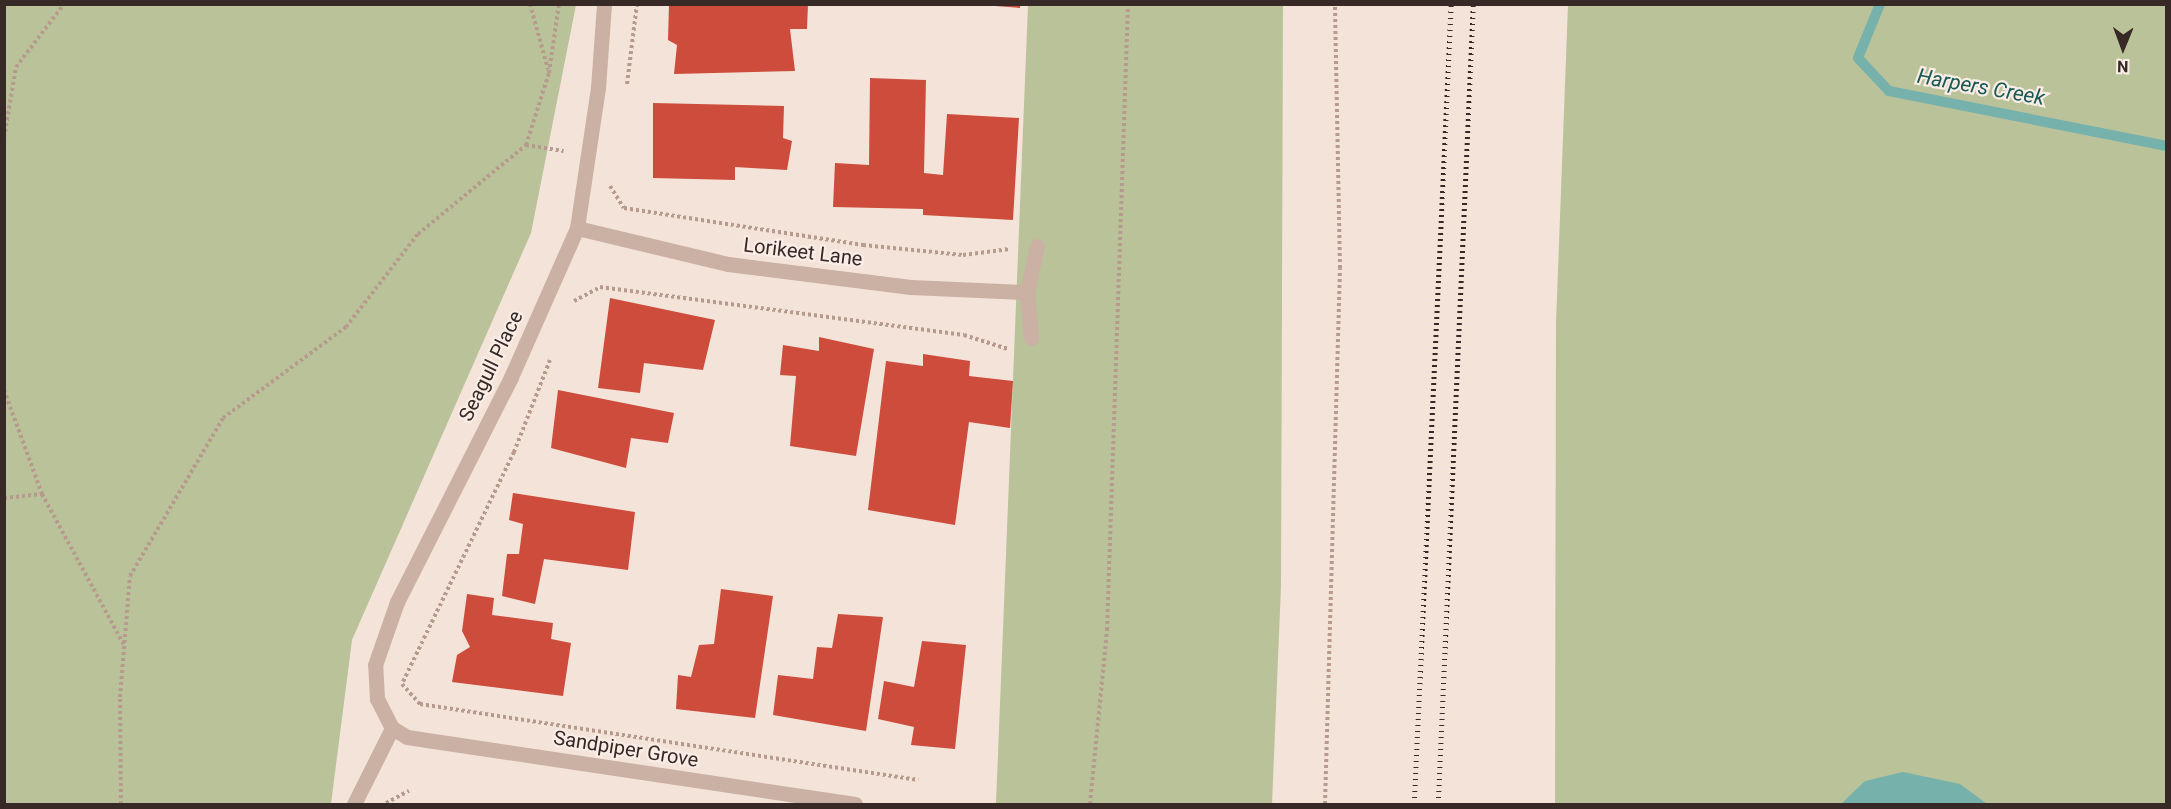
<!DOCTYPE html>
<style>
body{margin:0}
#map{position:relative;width:2171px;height:809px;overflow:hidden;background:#f3e3d8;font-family:Roboto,sans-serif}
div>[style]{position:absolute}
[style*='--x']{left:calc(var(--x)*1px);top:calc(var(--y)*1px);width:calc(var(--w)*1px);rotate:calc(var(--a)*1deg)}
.green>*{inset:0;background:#b9c298}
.water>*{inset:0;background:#76b1ac}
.stream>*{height:10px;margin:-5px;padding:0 5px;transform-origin:5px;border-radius:5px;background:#76b1ac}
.building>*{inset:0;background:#cd4c3c}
.path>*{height:4px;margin-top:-2px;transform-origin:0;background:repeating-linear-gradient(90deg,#b79a8e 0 3px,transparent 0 6px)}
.street>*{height:15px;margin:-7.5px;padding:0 7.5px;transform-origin:7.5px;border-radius:7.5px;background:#cbb0a4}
.rail>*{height:4.5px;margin-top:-2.25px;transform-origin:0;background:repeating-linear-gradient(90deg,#362926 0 1.5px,transparent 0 6px)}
span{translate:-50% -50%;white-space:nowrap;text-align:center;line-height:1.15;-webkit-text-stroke:4.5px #faede5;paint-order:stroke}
.street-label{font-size:20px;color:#362926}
.water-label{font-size:21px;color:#195955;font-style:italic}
.frame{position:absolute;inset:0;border:6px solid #362926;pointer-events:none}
.north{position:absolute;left:2093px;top:18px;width:60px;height:60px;-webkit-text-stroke:4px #faede5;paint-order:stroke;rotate:181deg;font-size:16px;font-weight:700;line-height:24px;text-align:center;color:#362926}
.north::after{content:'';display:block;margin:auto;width:21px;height:27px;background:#362926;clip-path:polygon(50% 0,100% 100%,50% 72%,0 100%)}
</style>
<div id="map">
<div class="green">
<i style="clip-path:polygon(5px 4px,576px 5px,531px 233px,352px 640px,331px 804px,5px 804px)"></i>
<i style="clip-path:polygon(1028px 5px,1283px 5px,1281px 586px,1272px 804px,996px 804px)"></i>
<i style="clip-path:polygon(1568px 5px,2166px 5px,2166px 804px,1555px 804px,1556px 324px)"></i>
</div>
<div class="water">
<i style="clip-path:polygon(1903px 772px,1960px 784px,1987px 804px,1841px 804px,1865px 781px)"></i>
</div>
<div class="stream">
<i style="--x:1880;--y:4;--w:58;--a:112.2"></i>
<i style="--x:1858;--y:58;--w:45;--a:46.8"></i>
<i style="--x:1889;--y:91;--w:282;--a:11.2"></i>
</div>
<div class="building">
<i style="clip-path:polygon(669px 4px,808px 4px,807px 29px,790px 29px,795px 71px,674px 74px,677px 45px,668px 40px)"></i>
<i style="clip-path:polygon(969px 4px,1020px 4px,1020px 8px)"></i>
<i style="clip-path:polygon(870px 78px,926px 80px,924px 173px,943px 175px,947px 114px,1019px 118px,1013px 220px,923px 215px,923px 209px,833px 207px,835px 163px,869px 165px)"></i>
<i style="clip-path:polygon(653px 103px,784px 106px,783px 138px,792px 141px,787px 170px,735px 167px,735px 180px,653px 178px)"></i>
<i style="clip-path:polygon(610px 298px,715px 320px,703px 370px,644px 363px,640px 393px,598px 388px)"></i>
<i style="clip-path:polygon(819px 337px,874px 349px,856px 456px,790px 446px,796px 376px,780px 375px,783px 345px,819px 351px)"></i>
<i style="clip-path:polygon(923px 354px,970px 361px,969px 376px,1013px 381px,1010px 428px,969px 422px,955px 525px,868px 510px,886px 361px,923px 366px)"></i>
<i style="clip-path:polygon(558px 390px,674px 413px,668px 443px,631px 438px,626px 468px,551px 448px)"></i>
<i style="clip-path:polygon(513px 493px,635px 512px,628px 570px,544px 559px,535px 604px,502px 596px,507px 554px,519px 554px,523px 524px,509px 520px)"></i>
<i style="clip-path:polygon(721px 589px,773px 596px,755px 718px,676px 709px,678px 675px,691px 677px,699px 645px,714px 644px)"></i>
<i style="clip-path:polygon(467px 594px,494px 598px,492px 615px,553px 623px,551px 639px,571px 643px,563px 696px,452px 682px,457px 655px,470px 647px,462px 631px)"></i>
<i style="clip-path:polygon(838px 614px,883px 617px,866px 731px,773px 715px,778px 675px,813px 679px,817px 647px,832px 648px)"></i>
<i style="clip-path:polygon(922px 641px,966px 645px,955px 749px,911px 745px,914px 727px,878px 719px,884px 681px,914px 687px)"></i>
</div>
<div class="path">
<i style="--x:530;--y:4;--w:68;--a:74.7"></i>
<i style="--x:627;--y:84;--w:81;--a:-82.9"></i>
<i style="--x:4;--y:138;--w:72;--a:-80.4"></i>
<i style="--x:16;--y:67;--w:79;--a:-52.7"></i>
<i style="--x:526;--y:145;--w:38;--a:9"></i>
<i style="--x:610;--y:186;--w:26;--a:58"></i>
<i style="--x:624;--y:208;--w:242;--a:8.8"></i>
<i style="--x:863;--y:245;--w:100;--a:5.7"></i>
<i style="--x:963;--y:255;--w:47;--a:-7.3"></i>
<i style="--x:574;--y:301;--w:30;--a:-28"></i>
<i style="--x:600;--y:287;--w:367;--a:7.5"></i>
<i style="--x:964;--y:335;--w:46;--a:17.7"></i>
<i style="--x:550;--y:360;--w:99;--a:111.4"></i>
<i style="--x:514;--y:452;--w:258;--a:115.8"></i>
<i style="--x:402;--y:684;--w:27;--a:48"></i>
<i style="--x:420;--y:704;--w:504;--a:8.68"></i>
<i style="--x:4;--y:390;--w:111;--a:69.9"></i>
<i style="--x:42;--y:494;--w:172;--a:61.5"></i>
<i style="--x:4;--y:498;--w:38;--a:-6"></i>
<i style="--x:386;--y:803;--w:26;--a:-28"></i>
<i style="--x:121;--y:804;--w:107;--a:-90.5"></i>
<i style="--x:120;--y:697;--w:121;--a:-85.3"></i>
<i style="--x:130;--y:576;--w:183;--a:-59.5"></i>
<i style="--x:223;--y:418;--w:153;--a:-36.5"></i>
<i style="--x:346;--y:327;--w:118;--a:-52.3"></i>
<i style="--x:418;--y:234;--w:140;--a:-39.5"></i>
<i style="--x:526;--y:145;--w:76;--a:-72.3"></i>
<i style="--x:549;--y:73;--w:70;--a:-81.8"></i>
<i style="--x:1090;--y:804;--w:175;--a:-84.4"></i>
<i style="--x:1107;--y:630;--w:626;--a:-88.08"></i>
<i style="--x:1325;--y:804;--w:536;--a:-88.4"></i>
<i style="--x:1340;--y:268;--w:264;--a:-91.1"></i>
</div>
<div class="street">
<i style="--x:577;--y:228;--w:155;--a:13.4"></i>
<i style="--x:728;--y:264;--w:184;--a:7.2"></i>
<i style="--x:911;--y:287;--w:116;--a:2.5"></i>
<i style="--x:1031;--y:338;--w:46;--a:-95"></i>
<i style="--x:1027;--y:292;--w:47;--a:-77.7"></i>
<i style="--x:392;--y:728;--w:33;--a:-117"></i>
<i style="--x:377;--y:699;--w:34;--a:-93"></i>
<i style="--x:375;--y:665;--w:67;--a:-70.8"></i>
<i style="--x:397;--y:602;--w:252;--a:-63.1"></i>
<i style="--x:511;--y:377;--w:163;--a:-66.1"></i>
<i style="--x:577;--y:228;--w:142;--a:-81.5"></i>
<i style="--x:598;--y:88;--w:84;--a:-85.9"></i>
<i style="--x:392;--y:728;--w:17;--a:31"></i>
<i style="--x:407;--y:737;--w:453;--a:8.5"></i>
<i style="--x:354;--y:804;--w:85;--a:-63.4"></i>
</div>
<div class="rail">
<i style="--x:1414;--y:804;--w:801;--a:-87.35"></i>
<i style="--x:1438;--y:804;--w:801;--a:-87.49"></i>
</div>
<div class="street-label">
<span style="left:803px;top:252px;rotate:7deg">Lorikeet Lane</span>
<span style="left:491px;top:366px;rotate:-64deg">Seagull Place</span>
<span style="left:626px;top:749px;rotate:9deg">Sandpiper Grove</span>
</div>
<div class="water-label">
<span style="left:1981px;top:87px;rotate:10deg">Harpers Creek</span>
</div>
<div class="frame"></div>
<div class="north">N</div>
</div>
